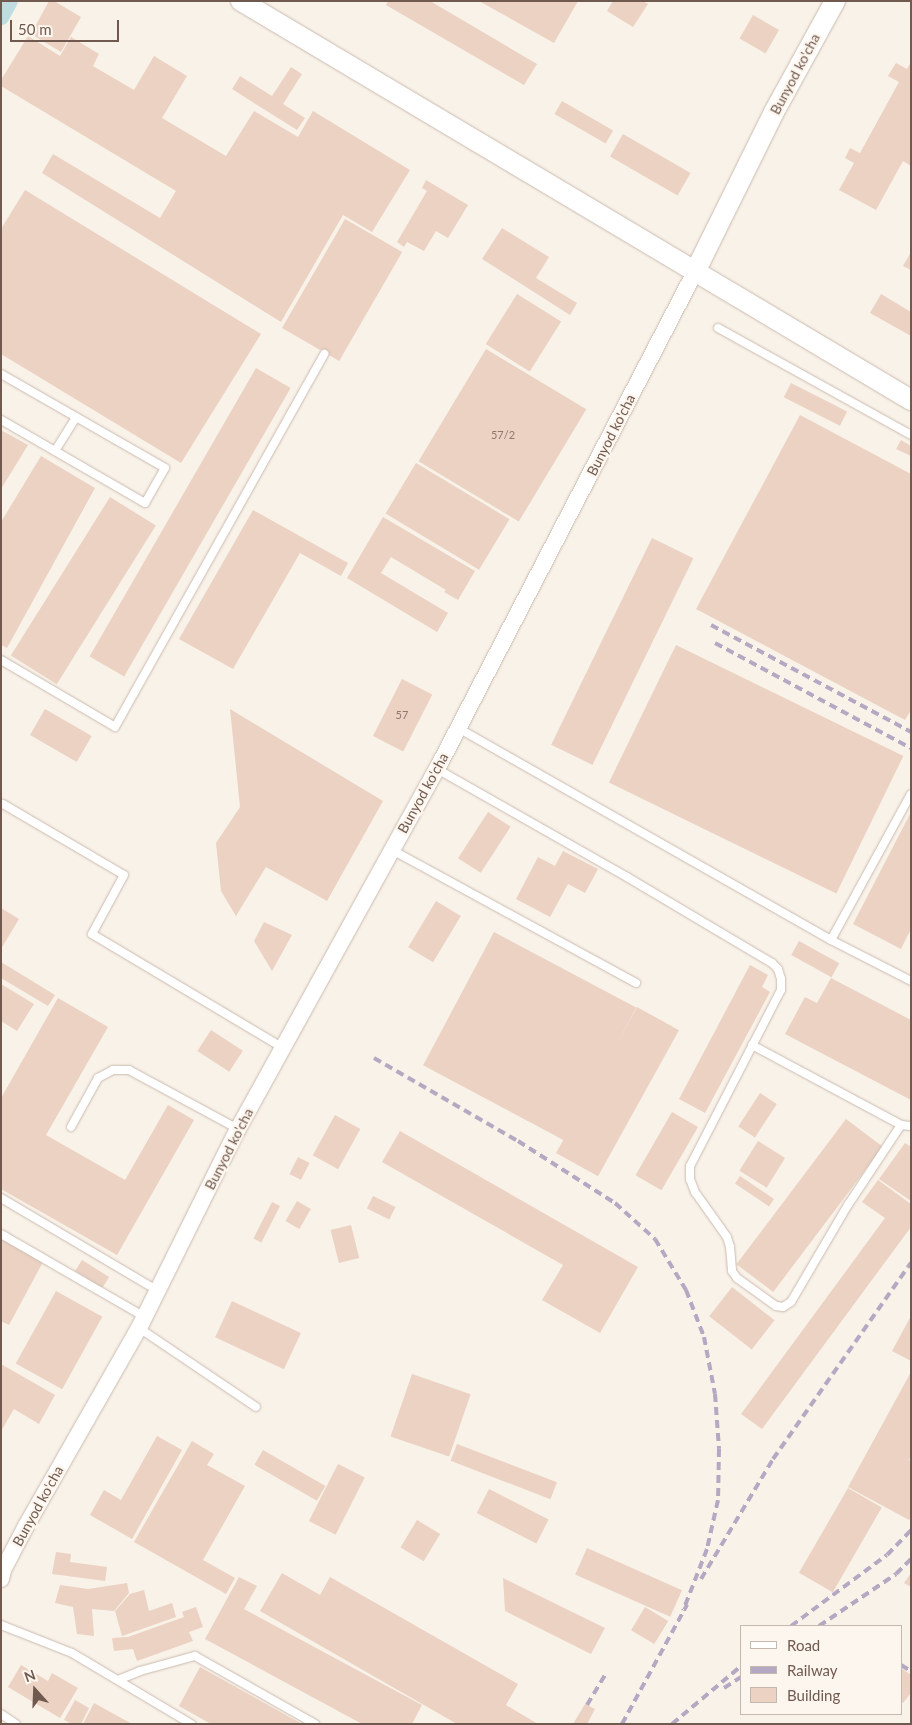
<!DOCTYPE html>
<style>
body{margin:0}
#map{position:relative;width:912px;height:1725px;overflow:hidden;background:#f9f2e8;font-family:Lato,sans-serif}
div>[style]{position:absolute}
[style*='--x']{left:calc(var(--x)*1px);top:calc(var(--y)*1px);width:calc(var(--w)*1px);rotate:calc(var(--a)*1deg)}
.canal>*{height:15px;margin:-7.5px;padding:0 7.5px;transform-origin:7.5px;border-radius:7.5px;background:#bfdde1}
.building>*{inset:0;background:#ebd2c3;transform-origin:0 0}
.roads{filter:drop-shadow(0 0 1px #cabab0) drop-shadow(0 0 1px #cabab0)}
.service>*{height:8px;margin:-4px;padding:0 4px;transform-origin:4px;border-radius:4px;background:#fff}
.minor>*{height:16px;margin:-8px;padding:0 8px;transform-origin:8px;border-radius:8px;background:#fff}
.tertiary>*{height:20px;margin:-10px;padding:0 10px;transform-origin:10px;border-radius:10px;background:#fff}
.rail>*{height:4px;margin-top:-2px;transform-origin:0;background:repeating-linear-gradient(90deg,#b5a8c2 0 8px,transparent 0 13px)}
span{translate:-50% -50%;white-space:nowrap;text-align:center;line-height:1.15;-webkit-text-stroke:4.5px #fdf6ee;paint-order:stroke}
.number-label{font-size:11px;color:#8f786d}
.number-label span{-webkit-text-stroke-width:0}
.street-label{font-size:14px;color:#705a50}
.frame{position:absolute;inset:0;border:2px solid #705a50;pointer-events:none}
.legend{position:absolute;left:740px;top:1625px;width:162px;height:90px;box-sizing:border-box;background:#fdf6ee;border:1px solid #c5b8af;margin:0;padding:6px 9px;list-style:none;font-size:15px;color:#705a50}
.legend li{display:flex;align-items:center;gap:10px;height:25px}
.legend b{width:25px;border:1px solid #c5b8af}
.north{position:absolute;left:10px;top:1665px;width:50px;height:50px;-webkit-text-stroke:4px #fdf6ee;paint-order:stroke;rotate:340deg;font-size:14px;font-weight:700;line-height:20px;text-align:center;color:#705a50}
.north::after{content:'';display:block;margin:auto;width:18px;height:22px;background:#705a50;clip-path:polygon(50% 0,100% 100%,50% 72%,0 100%)}
.scale{position:absolute;left:10px;top:20px;width:109px;height:22px;box-sizing:border-box;border:2px solid #705a50;border-top:0;padding-left:6px;font-size:15px;line-height:18px;white-space:nowrap;color:#705a50;-webkit-text-stroke:4px #fdf6ee;paint-order:stroke}
</style>
<div id="map">
<div class="canal">
<i style="--x:1;--y:17;--w:18;--a:-61"></i>
</div>
<div class="building">
<i style="clip-path:polygon(49px 1px,54px 1px,81px 17px,61px 52px,31px 34px)"></i>
<i style="clip-path:polygon(388px 1px,430px 1px,537px 64px,524px 85px,386px 5px)"></i>
<i style="clip-path:polygon(479px 1px,578px 1px,554px 43px)"></i>
<i style="clip-path:polygon(613px 1px,643px 1px,648px 4px,633px 27px,607px 11px)"></i>
<i style="left:753px;top:15px;width:30px;height:27px;rotate:30deg"></i>
<i style="clip-path:polygon(28px 36px,60px 56px,71px 37px,99px 54px,93px 66px,134px 90px,154px 56px,187px 76px,162px 118px,226px 156px,254px 111px,298px 137px,313px 111px,410px 170px,372px 232px,343px 215px,281px 322px,42px 173px,53px 154px,160px 218px,176px 191px,1px 86px,1px 80px)"></i>
<i style="clip-path:polygon(911px 62px,911px 166px,903px 161px,876px 210px,839px 190px,854px 163px,845px 158px,850px 148px,860px 153px,899px 82px,888px 76px,896px 63px,907px 69px)"></i>
<i style="clip-path:polygon(291px 67px,302px 74px,283px 104px,305px 118px,297px 130px,232px 89px,240px 76px,272px 96px)"></i>
<i style="left:562px;top:101px;width:59px;height:15px;rotate:30deg"></i>
<i style="left:623px;top:134px;width:78px;height:26px;rotate:30deg"></i>
<i style="clip-path:polygon(426px 180px,468px 205px,448px 238px,436px 231px,424px 251px,407px 242px,404px 247px,397px 242px,427px 191px,422px 188px)"></i>
<i style="clip-path:polygon(25px 190px,261px 334px,181px 463px,1px 354px,1px 229px)"></i>
<i style="left:345px;top:219px;width:66px;height:126px;rotate:30deg"></i>
<i style="clip-path:polygon(502px 228px,549px 257px,536px 278px,577px 303px,570px 315px,482px 259px)"></i>
<i style="clip-path:polygon(911px 252px,911px 270px,903px 266px)"></i>
<i style="left:517px;top:294px;width:52px;height:59px;rotate:32deg"></i>
<i style="clip-path:polygon(881px 294px,911px 312px,911px 336px,870px 313px)"></i>
<i style="left:486px;top:349px;width:117px;height:131px;rotate:31deg"></i>
<i style="left:256px;top:368px;width:40px;height:333px;rotate:30deg"></i>
<i style="left:791px;top:383px;width:63px;height:16px;rotate:27deg"></i>
<i style="clip-path:polygon(800px 415px,911px 474px,911px 710px,905px 720px,696px 609px)"></i>
<i style="clip-path:polygon(1px 430px,28px 445px,1px 489px)"></i>
<i style="clip-path:polygon(901px 440px,911px 446px,911px 456px,896px 449px)"></i>
<i style="clip-path:polygon(41px 456px,95px 488px,7px 648px,1px 645px,1px 522px)"></i>
<i style="left:416px;top:463px;width:109px;height:59px;rotate:31deg"></i>
<i style="left:110px;top:497px;width:54px;height:187px;rotate:32deg"></i>
<i style="clip-path:polygon(253px 510px,348px 563px,341px 576px,300px 553px,233px 669px,179px 639px)"></i>
<i style="clip-path:polygon(383px 517px,475px 571px,458px 600px,444px 592px,446px 590px,391px 557px,381px 573px,448px 613px,437px 632px,347px 578px)"></i>
<i style="left:652px;top:538px;width:46px;height:230px;rotate:26deg"></i>
<i style="left:676px;top:645px;width:253px;height:153px;rotate:26deg"></i>
<i style="left:402px;top:679px;width:34px;height:64px;rotate:27deg"></i>
<i style="left:45px;top:709px;width:54px;height:30px;rotate:30deg"></i>
<i style="clip-path:polygon(230px 709px,383px 801px,327px 901px,266px 867px,236px 916px,221px 891px,216px 843px,240px 807px)"></i>
<i style="left:488px;top:812px;width:27px;height:55px;rotate:33deg"></i>
<i style="clip-path:polygon(911px 812px,911px 929px,901px 949px,853px 924px)"></i>
<i style="clip-path:polygon(563px 851px,598px 869px,585px 893px,568px 884px,550px 917px,516px 899px,538px 857px,555px 866px)"></i>
<i style="left:436px;top:901px;width:29px;height:54px;rotate:31deg"></i>
<i style="clip-path:polygon(1px 908px,19px 919px,1px 949px)"></i>
<i style="clip-path:polygon(264px 922px,292px 935px,272px 971px,254px 941px)"></i>
<i style="left:494px;top:932px;width:161px;height:151px;rotate:28deg"></i>
<i style="left:799px;top:941px;width:46px;height:16px;rotate:29deg"></i>
<i style="clip-path:polygon(1px 962px,55px 995px,48px 1006px,1px 978px)"></i>
<i style="clip-path:polygon(750px 965px,768px 975px,762px 987px,770px 992px,705px 1113px,679px 1099px)"></i>
<i style="clip-path:polygon(831px 978px,911px 1020px,911px 1100px,785px 1034px,805px 997px,817px 1003px)"></i>
<i style="clip-path:polygon(1px 984px,34px 1004px,17px 1031px,1px 1021px)"></i>
<i style="clip-path:polygon(58px 998px,108px 1027px,46px 1135px,125px 1180px,168px 1105px,194px 1120px,117px 1255px,1px 1189px,1px 1098px)"></i>
<i style="left:637px;top:1007px;width:48px;height:167px;rotate:29deg"></i>
<i style="left:211px;top:1030px;width:38px;height:25px;rotate:33deg"></i>
<i style="left:760px;top:1093px;width:20px;height:40px;rotate:33deg"></i>
<i style="left:672px;top:1112px;width:30px;height:73px;rotate:30deg"></i>
<i style="left:335px;top:1115px;width:29px;height:46px;rotate:29deg"></i>
<i style="left:846px;top:1119px;width:46px;height:182px;rotate:37deg"></i>
<i style="clip-path:polygon(400px 1131px,638px 1267px,600px 1333px,542px 1300px,563px 1265px,382px 1162px)"></i>
<i style="left:758px;top:1141px;width:32px;height:35px;rotate:32deg"></i>
<i style="clip-path:polygon(905px 1143px,911px 1147px,911px 1201px,879px 1179px)"></i>
<i style="left:298px;top:1157px;width:13px;height:19px;rotate:27deg"></i>
<i style="left:740px;top:1176px;width:41px;height:9px;rotate:34deg"></i>
<i style="clip-path:polygon(878px 1180px,911px 1204px,911px 1227px,762px 1429px,741px 1414px,885px 1218px,862px 1202px)"></i>
<i style="left:373px;top:1196px;width:25px;height:14px;rotate:26deg"></i>
<i style="left:297px;top:1201px;width:16px;height:23px;rotate:30deg"></i>
<i style="left:272px;top:1202px;width:9px;height:41px;rotate:27deg"></i>
<i style="left:351px;top:1225px;width:34px;height:21px;rotate:76deg"></i>
<i style="clip-path:polygon(1px 1239px,43px 1262px,9px 1325px,1px 1321px)"></i>
<i style="left:82px;top:1260px;width:32px;height:13px;rotate:32deg"></i>
<i style="left:732px;top:1287px;width:54px;height:37px;rotate:38deg"></i>
<i style="left:56px;top:1291px;width:53px;height:83px;rotate:29deg"></i>
<i style="left:232px;top:1301px;width:76px;height:40px;rotate:25deg"></i>
<i style="clip-path:polygon(911px 1316px,911px 1361px,892px 1351px)"></i>
<i style="clip-path:polygon(1px 1364px,55px 1395px,39px 1424px,14px 1409px,1px 1431px)"></i>
<i style="clip-path:polygon(911px 1372px,911px 1456px,909px 1460px,911px 1461px,911px 1516px,909px 1520px,848px 1487px)"></i>
<i style="left:412px;top:1374px;width:62px;height:66px;rotate:19deg"></i>
<i style="clip-path:polygon(157px 1436px,182px 1450px,132px 1539px,90px 1515px,104px 1490px,121px 1500px)"></i>
<i style="clip-path:polygon(192px 1441px,214px 1454px,207px 1465px,245px 1486px,203px 1560px,235px 1578px,226px 1594px,134px 1542px)"></i>
<i style="left:457px;top:1444px;width:107px;height:18px;rotate:21deg"></i>
<i style="left:263px;top:1450px;width:72px;height:17px;rotate:30deg"></i>
<i style="left:338px;top:1464px;width:30px;height:64px;rotate:27deg"></i>
<i style="left:848px;top:1488px;width:39px;height:98px;rotate:30deg"></i>
<i style="left:489px;top:1489px;width:67px;height:27px;rotate:27deg"></i>
<i style="left:417px;top:1520px;width:27px;height:32px;rotate:31deg"></i>
<i style="left:587px;top:1548px;width:104px;height:29px;rotate:24deg"></i>
<i style="clip-path:polygon(56px 1552px,71px 1554px,70px 1562px,107px 1567px,105px 1581px,52px 1574px)"></i>
<i style="clip-path:polygon(282px 1573px,320px 1595px,330px 1577px,518px 1684px,506px 1705px,538px 1724px,457px 1724px,260px 1611px)"></i>
<i style="clip-path:polygon(911px 1573px,911px 1587px,904px 1583px)"></i>
<i style="clip-path:polygon(239px 1577px,257px 1586px,244px 1609px,422px 1705px,412px 1724px,362px 1724px,205px 1639px)"></i>
<i style="clip-path:polygon(503px 1578px,605px 1628px,591px 1654px,505px 1611px)"></i>
<i style="clip-path:polygon(127px 1583px,129px 1593px,114px 1611px,92px 1609px,94px 1636px,77px 1634px,73px 1607px,55px 1603px,60px 1585px,88px 1589px)"></i>
<i style="clip-path:polygon(144px 1590px,149px 1611px,172px 1603px,176px 1617px,122px 1636px,115px 1611px,130px 1594px)"></i>
<i style="clip-path:polygon(196px 1607px,203px 1627px,189px 1632px,193px 1641px,137px 1661px,133px 1649px,114px 1651px,112px 1638px,128px 1637px,184px 1617px,182px 1612px)"></i>
<i style="left:645px;top:1607px;width:27px;height:27px;rotate:31deg"></i>
<i style="clip-path:polygon(21px 1665px,48px 1681px,52px 1673px,78px 1688px,60px 1718px,8px 1687px)"></i>
<i style="clip-path:polygon(200px 1667px,302px 1724px,211px 1724px,179px 1706px)"></i>
<i style="clip-path:polygon(901px 1668px,911px 1675px,911px 1693px,903px 1703px,901px 1701px)"></i>
<i style="clip-path:polygon(75px 1700px,89px 1708px,81px 1724px,72px 1724px,64px 1720px)"></i>
<i style="clip-path:polygon(94px 1703px,132px 1724px,83px 1724px)"></i>
<i style="clip-path:polygon(585px 1704px,595px 1709px,587px 1724px,573px 1724px)"></i>
</div>
<div class="roads">
<div class="service">
<i style="--x:718;--y:328;--w:221;--a:29"></i>
<i style="--x:1;--y:374;--w:189;--a:29.8"></i>
<i style="--x:165;--y:468;--w:40;--a:119.7"></i>
<i style="--x:145;--y:503;--w:166;--a:-150"></i>
<i style="--x:55;--y:451;--w:40;--a:-58"></i>
<i style="--x:1;--y:660;--w:132;--a:30.4"></i>
<i style="--x:115;--y:727;--w:428;--a:-60.7"></i>
<i style="--x:458;--y:728;--w:429;--a:29.6"></i>
<i style="--x:831;--y:940;--w:90;--a:27.1"></i>
<i style="--x:437;--y:769;--w:219;--a:29.6"></i>
<i style="--x:627;--y:877;--w:169;--a:30.7"></i>
<i style="--x:772;--y:963;--w:8;--a:45"></i>
<i style="--x:778;--y:969;--w:10;--a:73"></i>
<i style="--x:781;--y:979;--w:11;--a:90"></i>
<i style="--x:781;--y:990;--w:198;--a:117.3"></i>
<i style="--x:690;--y:1166;--w:13;--a:90"></i>
<i style="--x:690;--y:1179;--w:14;--a:69"></i>
<i style="--x:695;--y:1192;--w:55;--a:54.6"></i>
<i style="--x:727;--y:1237;--w:10;--a:73"></i>
<i style="--x:730;--y:1247;--w:24;--a:85"></i>
<i style="--x:732;--y:1271;--w:9;--a:54"></i>
<i style="--x:737;--y:1278;--w:48;--a:35.7"></i>
<i style="--x:776;--y:1306;--w:7;--a:8"></i>
<i style="--x:783;--y:1307;--w:9;--a:-32"></i>
<i style="--x:791;--y:1302;--w:113;--a:-59.6"></i>
<i style="--x:848;--y:1205;--w:96;--a:-56.5"></i>
<i style="--x:3;--y:804;--w:140;--a:30.4"></i>
<i style="--x:124;--y:875;--w:67;--a:118.5"></i>
<i style="--x:92;--y:934;--w:222;--a:30.8"></i>
<i style="--x:392;--y:850;--w:278;--a:28.6"></i>
<i style="--x:831;--y:940;--w:166;--a:-61.3"></i>
<i style="--x:752;--y:1045;--w:169;--a:28.2"></i>
<i style="--x:901;--y:1125;--w:10;--a:6"></i>
<i style="--x:71;--y:1127;--w:56;--a:-61.1"></i>
<i style="--x:98;--y:1078;--w:17;--a:-28"></i>
<i style="--x:113;--y:1070;--w:16;--a:0"></i>
<i style="--x:129;--y:1070;--w:124;--a:28.4"></i>
<i style="--x:1;--y:1198;--w:182;--a:30.6"></i>
<i style="--x:1;--y:1234;--w:166;--a:30"></i>
<i style="--x:139;--y:1328;--w:141;--a:34"></i>
<i style="--x:1;--y:1625;--w:76;--a:21.5"></i>
<i style="--x:72;--y:1653;--w:139;--a:30.8"></i>
<i style="--x:118;--y:1680;--w:24;--a:-22"></i>
<i style="--x:140;--y:1671;--w:57;--a:-15.3"></i>
<i style="--x:195;--y:1656;--w:138;--a:29.5"></i>
<i style="--x:1;--y:1714;--w:18;--a:34"></i>
</div>
<div class="minor">
<i style="--x:1;--y:1579;--w:9;--a:-77"></i>
<i style="--x:3;--y:1570;--w:50;--a:-62.4"></i>
<i style="--x:26;--y:1526;--w:228;--a:-60.3"></i>
<i style="--x:139;--y:1328;--w:222;--a:-63.6"></i>
<i style="--x:238;--y:1129;--w:411;--a:-61.1"></i>
<i style="--x:437;--y:769;--w:560;--a:-62.57"></i>
</div>
<div class="tertiary">
<i style="--x:241;--y:1;--w:780;--a:30.77"></i>
<i style="--x:695;--y:272;--w:178;--a:-63.7"></i>
<i style="--x:774;--y:112;--w:127;--a:-61.2"></i>
</div>
</div>
<div class="rail">
<i style="--x:711;--y:625;--w:227;--a:28.1"></i>
<i style="--x:715;--y:643;--w:222;--a:28.2"></i>
<i style="--x:374;--y:1058;--w:166;--a:30"></i>
<i style="--x:518;--y:1141;--w:115;--a:32.6"></i>
<i style="--x:615;--y:1203;--w:54;--a:42"></i>
<i style="--x:655;--y:1239;--w:60;--a:58.7"></i>
<i style="--x:686;--y:1290;--w:50;--a:69"></i>
<i style="--x:704;--y:1337;--w:58;--a:79.1"></i>
<i style="--x:715;--y:1394;--w:55;--a:85.8"></i>
<i style="--x:719;--y:1449;--w:51;--a:91.1"></i>
<i style="--x:718;--y:1500;--w:50;--a:102.7"></i>
<i style="--x:707;--y:1549;--w:66;--a:111.2"></i>
<i style="--x:701;--y:1579;--w:140;--a:-59"></i>
<i style="--x:773;--y:1459;--w:240;--a:-54.9"></i>
<i style="--x:791;--y:1626;--w:119;--a:-36.5"></i>
<i style="--x:887;--y:1555;--w:35;--a:-46"></i>
<i style="--x:819;--y:1626;--w:93;--a:-34"></i>
<i style="--x:896;--y:1574;--w:21;--a:-45"></i>
<i style="--x:901;--y:1665;--w:12;--a:31"></i>
<i style="--x:724;--y:1688;--w:20;--a:-33"></i>
<i style="--x:587;--y:1705;--w:37;--a:-59"></i>
<i style="--x:622;--y:1724;--w:136;--a:-61.4"></i>
<i style="--x:672;--y:1724;--w:90;--a:-40"></i>
</div>
<div class="number-label">
<span style="left:503px;top:435px">57/2</span>
<span style="left:402px;top:715px">57</span>
</div>
<div class="street-label">
<span style="left:795px;top:74px;rotate:-62deg">Bunyod ko'cha</span>
<span style="left:611px;top:435px;rotate:-63deg">Bunyod ko'cha</span>
<span style="left:423px;top:793px;rotate:-61deg">Bunyod ko'cha</span>
<span style="left:229px;top:1149px;rotate:-63deg">Bunyod ko'cha</span>
<span style="left:38px;top:1506px;rotate:-61deg">Bunyod ko'cha</span>
</div>
<div class="frame"></div>
<ul class="legend">
<li><b style="height:6px;background:#fff"></b>Road</li>
<li><b style="height:6px;background:#b5a8c2"></b>Railway</li>
<li><b style="height:14px;background:#ebd2c3"></b>Building</li>
</ul>
<div class="north">N</div>
<div class="scale">50 m</div>
</div>
